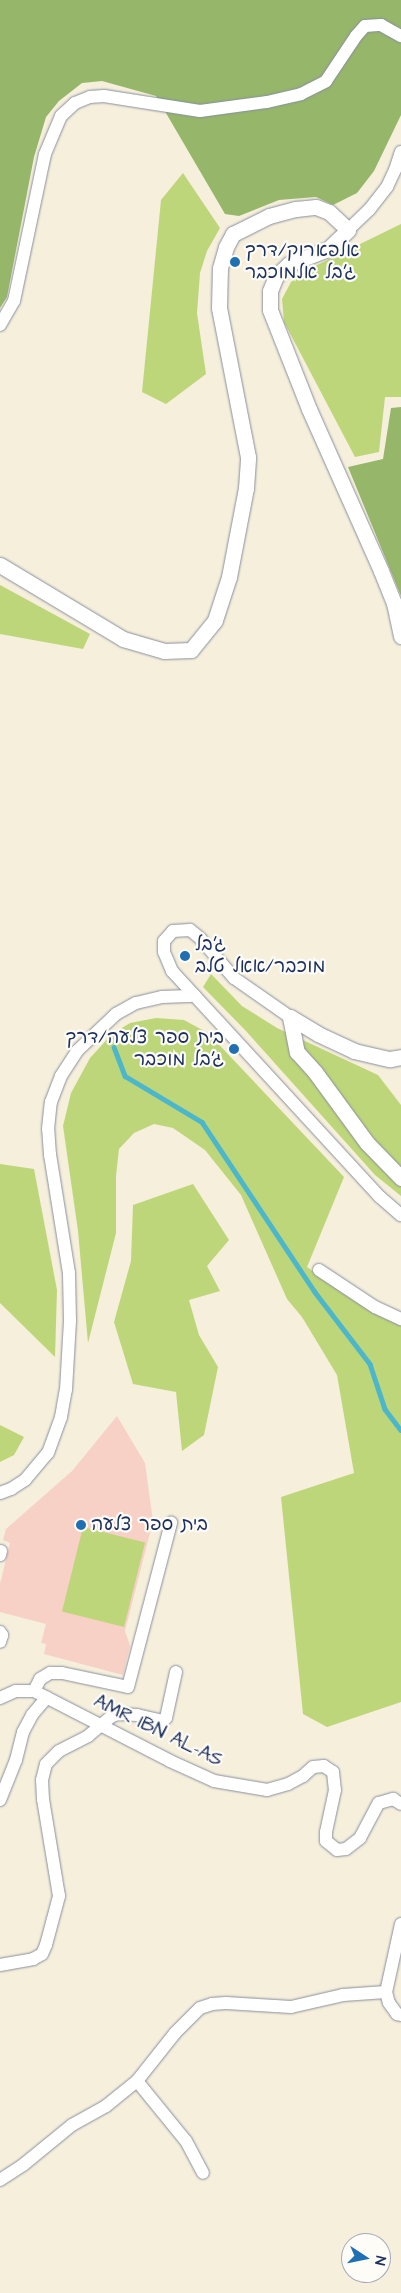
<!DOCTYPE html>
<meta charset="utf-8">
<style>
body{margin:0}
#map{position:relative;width:401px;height:2293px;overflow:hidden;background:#f5efdc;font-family:"Architects Daughter","Playpen Sans Hebrew",sans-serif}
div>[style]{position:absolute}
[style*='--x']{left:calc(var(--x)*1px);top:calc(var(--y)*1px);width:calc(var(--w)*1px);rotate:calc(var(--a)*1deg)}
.built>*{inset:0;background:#f7d1c6}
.green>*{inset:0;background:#bed67a;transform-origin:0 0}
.forest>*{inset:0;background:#96b76a}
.stream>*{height:4.5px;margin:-2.25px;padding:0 2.25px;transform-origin:2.25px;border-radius:2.25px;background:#4cb6ca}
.roads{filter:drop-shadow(0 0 1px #888f9d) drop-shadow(0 0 1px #888f9d)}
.minor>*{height:12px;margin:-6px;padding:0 6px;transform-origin:6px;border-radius:6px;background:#fff}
.tertiary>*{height:15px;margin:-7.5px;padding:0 7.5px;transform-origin:7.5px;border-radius:7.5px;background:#fff}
.dots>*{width:14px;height:14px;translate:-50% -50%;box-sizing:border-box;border:2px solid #fdfcf7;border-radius:50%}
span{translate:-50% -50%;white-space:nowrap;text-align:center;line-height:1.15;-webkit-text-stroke:4.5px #fdfcf7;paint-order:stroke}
.poi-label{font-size:19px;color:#1b2f5e}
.left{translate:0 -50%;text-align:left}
.right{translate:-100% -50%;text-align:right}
.street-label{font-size:19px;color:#1b2f5e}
.north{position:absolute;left:341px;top:2233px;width:50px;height:50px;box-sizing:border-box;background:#fdfcf7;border:1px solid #a3aaba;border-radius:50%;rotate:101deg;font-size:14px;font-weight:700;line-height:20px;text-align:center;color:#1b2f5e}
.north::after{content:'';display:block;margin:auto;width:18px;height:22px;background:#1f6fb2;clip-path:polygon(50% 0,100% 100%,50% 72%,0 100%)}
</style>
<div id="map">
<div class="built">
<i style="clip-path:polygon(117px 1416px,145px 1463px,153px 1521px,125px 1631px,130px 1646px,123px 1675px,44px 1654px,46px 1644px,41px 1643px,46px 1624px,0 1612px,0 1584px,10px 1543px,3px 1540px,6px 1529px,72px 1471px)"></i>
</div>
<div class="green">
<i style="clip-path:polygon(183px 173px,220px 228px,207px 251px,200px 273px,197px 313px,206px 374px,166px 404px,142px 392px,161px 200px)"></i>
<i style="clip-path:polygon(401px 224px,401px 397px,385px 397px,379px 452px,355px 457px,284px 322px,282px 299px,291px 282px,309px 269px)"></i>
<i style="clip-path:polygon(0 585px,90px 634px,83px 649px,0 634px)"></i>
<i style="clip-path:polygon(211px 974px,242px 1006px,277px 1028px,378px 1075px,401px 1105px,401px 1196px,375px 1175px,246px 1031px,203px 987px)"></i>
<i style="clip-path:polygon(156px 1018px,184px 1020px,208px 1033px,344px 1177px,307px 1267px,373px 1313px,401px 1325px,401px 1702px,327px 1727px,303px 1714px,281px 1497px,354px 1473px,337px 1375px,302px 1317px,287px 1299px,241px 1195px,205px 1150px,173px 1128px,154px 1124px,134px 1133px,119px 1149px,116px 1176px,116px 1233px,88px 1343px,78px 1231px,63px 1126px,71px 1093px,90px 1058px,112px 1034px,130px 1023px)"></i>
<i style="clip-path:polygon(0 1164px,34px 1169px,57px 1290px,55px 1357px,0 1303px)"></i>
<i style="clip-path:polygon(193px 1184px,229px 1240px,207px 1266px,220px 1291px,189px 1300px,199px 1335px,218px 1367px,204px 1435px,182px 1451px,176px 1392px,133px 1384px,114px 1322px,131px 1261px,133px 1205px)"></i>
<i style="clip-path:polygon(0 1425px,24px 1437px,14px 1455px,0 1462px)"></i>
<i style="left:83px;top:1527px;width:64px;height:87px;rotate:14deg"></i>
</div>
<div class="forest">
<i style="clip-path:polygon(0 0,401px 0,401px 115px,374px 171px,357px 193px,333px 205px,316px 197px,279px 200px,239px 216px,225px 214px,156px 96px,102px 81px,82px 83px,59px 101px,46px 117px,34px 157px,7px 297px,0 308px)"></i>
<i style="clip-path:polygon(401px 407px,401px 596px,348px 467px,383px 459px,391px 408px)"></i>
</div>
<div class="stream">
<i style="--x:114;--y:1047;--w:31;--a:69"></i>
<i style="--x:125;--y:1076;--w:90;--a:30.9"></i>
<i style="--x:202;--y:1122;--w:204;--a:56.4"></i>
<i style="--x:315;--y:1292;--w:91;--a:52.6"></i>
<i style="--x:370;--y:1364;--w:47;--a:71.6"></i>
<i style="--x:385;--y:1409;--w:26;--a:53"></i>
</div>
<div class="roads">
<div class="minor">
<i style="--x:348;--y:230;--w:29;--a:-44"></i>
<i style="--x:369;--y:210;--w:29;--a:-52"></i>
<i style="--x:387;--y:187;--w:19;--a:-65"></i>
<i style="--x:395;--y:170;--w:19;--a:-72"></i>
<i style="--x:0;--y:325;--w:28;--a:-60"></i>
<i style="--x:14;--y:301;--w:150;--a:-78.1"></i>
<i style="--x:45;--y:154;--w:41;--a:-67.2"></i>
<i style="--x:61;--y:116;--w:19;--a:-43"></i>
<i style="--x:75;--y:103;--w:16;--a:-22"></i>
<i style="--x:90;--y:97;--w:14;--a:-4"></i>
<i style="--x:104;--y:96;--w:97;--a:8.9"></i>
<i style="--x:200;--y:111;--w:68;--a:-7.7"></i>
<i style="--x:267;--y:102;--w:35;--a:-13"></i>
<i style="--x:301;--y:94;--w:28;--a:-27"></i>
<i style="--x:326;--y:81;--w:54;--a:-56.3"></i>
<i style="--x:356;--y:36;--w:13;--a:-48"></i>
<i style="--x:365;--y:26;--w:16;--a:-4"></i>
<i style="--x:381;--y:25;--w:23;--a:29"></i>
<i style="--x:290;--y:1017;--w:68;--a:-145.1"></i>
<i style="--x:234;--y:978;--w:52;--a:-130.4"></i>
<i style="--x:200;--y:938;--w:13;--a:-141"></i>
<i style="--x:190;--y:930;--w:17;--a:177"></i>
<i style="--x:173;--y:931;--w:13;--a:132"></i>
<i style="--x:164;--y:941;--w:11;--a:90"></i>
<i style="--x:164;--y:952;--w:21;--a:67"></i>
<i style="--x:172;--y:971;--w:307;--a:47.4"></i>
<i style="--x:380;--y:1197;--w:28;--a:41"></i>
<i style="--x:319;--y:1270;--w:67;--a:33.5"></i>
<i style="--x:375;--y:1307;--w:29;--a:25"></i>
<i style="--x:0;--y:1493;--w:12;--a:-20"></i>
<i style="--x:11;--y:1489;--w:17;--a:-33"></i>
<i style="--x:25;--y:1480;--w:35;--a:-50"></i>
<i style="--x:48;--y:1453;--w:38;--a:-70"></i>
<i style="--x:61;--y:1417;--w:27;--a:-80"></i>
<i style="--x:66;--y:1390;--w:69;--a:-86.7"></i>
<i style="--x:70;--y:1321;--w:48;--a:-91.2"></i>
<i style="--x:69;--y:1273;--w:120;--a:-99.1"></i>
<i style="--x:50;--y:1155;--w:26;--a:-94"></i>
<i style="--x:48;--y:1129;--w:27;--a:-84"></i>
<i style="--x:51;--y:1102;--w:28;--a:-69"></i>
<i style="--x:61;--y:1076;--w:30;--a:-57"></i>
<i style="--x:77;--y:1051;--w:54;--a:-43.5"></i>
<i style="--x:116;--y:1014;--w:23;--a:-29"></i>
<i style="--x:136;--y:1003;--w:27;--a:-13"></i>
<i style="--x:162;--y:997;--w:33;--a:-2"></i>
<i style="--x:0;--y:1555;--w:4;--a:-76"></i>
<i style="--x:0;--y:1632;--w:4;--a:56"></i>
<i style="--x:2;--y:1635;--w:7;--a:106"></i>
<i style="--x:34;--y:1691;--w:13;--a:-63"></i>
<i style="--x:40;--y:1679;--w:12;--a:-31"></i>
<i style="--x:50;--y:1673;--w:12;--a:0"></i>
<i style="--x:62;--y:1673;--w:67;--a:12"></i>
<i style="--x:128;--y:1687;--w:170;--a:-75.3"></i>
<i style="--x:0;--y:1698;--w:17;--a:-24"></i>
<i style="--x:16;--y:1691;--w:18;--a:0"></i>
<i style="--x:34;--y:1691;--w:153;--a:27.2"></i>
<i style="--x:170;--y:1761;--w:48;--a:24.4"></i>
<i style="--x:214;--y:1781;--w:54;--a:9.6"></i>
<i style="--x:267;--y:1790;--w:22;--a:-16"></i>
<i style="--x:288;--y:1784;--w:17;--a:-28"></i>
<i style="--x:303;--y:1776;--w:13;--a:-42"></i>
<i style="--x:313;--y:1767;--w:11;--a:-5"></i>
<i style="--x:324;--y:1766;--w:11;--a:34"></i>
<i style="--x:333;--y:1772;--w:18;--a:84"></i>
<i style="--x:335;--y:1790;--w:43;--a:102.1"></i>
<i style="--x:326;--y:1832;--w:9;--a:90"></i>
<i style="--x:326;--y:1841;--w:14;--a:39"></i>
<i style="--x:337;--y:1850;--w:9;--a:-6"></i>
<i style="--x:346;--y:1849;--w:18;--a:-38"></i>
<i style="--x:360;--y:1838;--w:40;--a:-62"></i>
<i style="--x:379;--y:1803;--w:15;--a:-16"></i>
<i style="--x:393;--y:1799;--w:9;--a:32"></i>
<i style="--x:0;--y:1800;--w:43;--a:-68.2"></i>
<i style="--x:16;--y:1760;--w:29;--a:-76"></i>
<i style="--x:23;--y:1732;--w:19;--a:-62"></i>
<i style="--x:32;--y:1715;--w:23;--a:-50"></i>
<i style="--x:401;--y:1924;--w:70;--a:102.4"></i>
<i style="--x:386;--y:1992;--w:11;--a:75"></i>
<i style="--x:389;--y:2003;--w:14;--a:54"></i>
<i style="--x:397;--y:2014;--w:4;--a:14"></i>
<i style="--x:0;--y:1965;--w:34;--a:-10"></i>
<i style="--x:33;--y:1959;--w:10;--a:-29"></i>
<i style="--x:42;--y:1954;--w:10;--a:-66"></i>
<i style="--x:46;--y:1945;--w:51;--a:-75.1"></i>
<i style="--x:59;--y:1896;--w:98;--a:-99.4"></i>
<i style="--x:43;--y:1799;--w:19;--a:-93"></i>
<i style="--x:42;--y:1780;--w:16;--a:-76"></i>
<i style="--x:46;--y:1764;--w:18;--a:-45"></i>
<i style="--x:59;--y:1751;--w:33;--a:-27"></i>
<i style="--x:88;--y:1736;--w:31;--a:-40"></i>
<i style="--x:112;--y:1716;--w:7;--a:-16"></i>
<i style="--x:119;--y:1714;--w:18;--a:3"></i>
<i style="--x:137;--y:1715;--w:26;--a:13"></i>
<i style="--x:162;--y:1721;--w:5;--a:-37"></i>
<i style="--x:166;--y:1718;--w:47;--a:-77.7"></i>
<i style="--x:137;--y:2081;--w:77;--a:50.8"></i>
<i style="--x:186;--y:2141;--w:36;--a:62"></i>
<i style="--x:0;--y:2180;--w:27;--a:-33"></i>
<i style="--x:23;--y:2165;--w:63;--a:-39.2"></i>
<i style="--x:72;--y:2125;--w:39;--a:-29"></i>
<i style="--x:106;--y:2106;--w:40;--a:-39"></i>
<i style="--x:137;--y:2081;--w:61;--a:-51.6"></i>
<i style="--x:175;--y:2033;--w:35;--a:-45"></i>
<i style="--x:200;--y:2008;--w:13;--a:-18"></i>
<i style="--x:212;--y:2004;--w:14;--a:-4"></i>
<i style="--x:226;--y:2003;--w:65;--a:3.5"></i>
<i style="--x:291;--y:2007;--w:53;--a:-13"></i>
<i style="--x:343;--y:1995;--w:43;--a:-4"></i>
</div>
<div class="tertiary">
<i style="--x:0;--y:565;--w:144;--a:31"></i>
<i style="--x:123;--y:639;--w:43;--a:16.3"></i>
<i style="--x:164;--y:651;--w:27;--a:-2"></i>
<i style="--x:191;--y:650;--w:38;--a:-51"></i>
<i style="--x:215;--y:620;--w:45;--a:-72"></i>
<i style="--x:229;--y:577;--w:91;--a:-79.2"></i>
<i style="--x:246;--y:488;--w:31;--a:-86"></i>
<i style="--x:248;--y:457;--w:152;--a:-101"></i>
<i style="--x:219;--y:308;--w:40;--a:-88.6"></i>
<i style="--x:220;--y:268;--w:22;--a:-74"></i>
<i style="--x:226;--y:247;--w:15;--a:-62"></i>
<i style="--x:233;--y:234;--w:40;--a:-26.6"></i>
<i style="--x:269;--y:216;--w:28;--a:-15"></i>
<i style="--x:296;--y:209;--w:20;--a:-6"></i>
<i style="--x:316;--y:207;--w:14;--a:21"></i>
<i style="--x:329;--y:212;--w:26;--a:43"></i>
<i style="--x:348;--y:230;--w:28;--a:136"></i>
<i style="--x:328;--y:249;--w:42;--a:159"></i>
<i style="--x:289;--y:264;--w:18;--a:137"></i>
<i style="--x:276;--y:276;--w:16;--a:112"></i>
<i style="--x:270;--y:291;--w:19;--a:90"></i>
<i style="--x:270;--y:310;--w:106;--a:68.5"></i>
<i style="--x:309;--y:409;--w:177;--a:66"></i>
<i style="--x:381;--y:571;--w:35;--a:68"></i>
<i style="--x:394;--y:603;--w:34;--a:78"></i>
<i style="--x:290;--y:1017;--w:36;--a:79"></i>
<i style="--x:297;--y:1052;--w:27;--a:48"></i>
<i style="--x:315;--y:1072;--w:88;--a:53.8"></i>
<i style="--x:367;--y:1143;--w:49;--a:45.8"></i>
<i style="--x:290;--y:1017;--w:33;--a:31"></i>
<i style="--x:318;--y:1034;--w:40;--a:25"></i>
<i style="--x:354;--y:1051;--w:37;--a:13"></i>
<i style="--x:390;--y:1059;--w:11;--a:-10"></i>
</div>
</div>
<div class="dots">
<i style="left:235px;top:262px;background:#1f6fb2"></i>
<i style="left:185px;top:956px;background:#1f6fb2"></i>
<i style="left:234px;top:1049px;background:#1f6fb2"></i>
<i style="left:81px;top:1525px;background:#1f6fb2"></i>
</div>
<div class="poi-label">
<span class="left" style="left:245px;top:262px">אלפארוק/דרך<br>ג׳בל אלמוכבר</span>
<span class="left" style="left:195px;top:956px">ג׳בל<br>מוכבר/אאל טלב</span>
<span class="right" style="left:224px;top:1049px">בית ספר צלעה/דרך<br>ג׳בל מוכבר</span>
<span class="left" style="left:91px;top:1525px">בית ספר צלעה</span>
</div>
<div class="street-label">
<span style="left:158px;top:1731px;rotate:26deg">AMR IBN AL-AS</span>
</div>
<div class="north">N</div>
</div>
